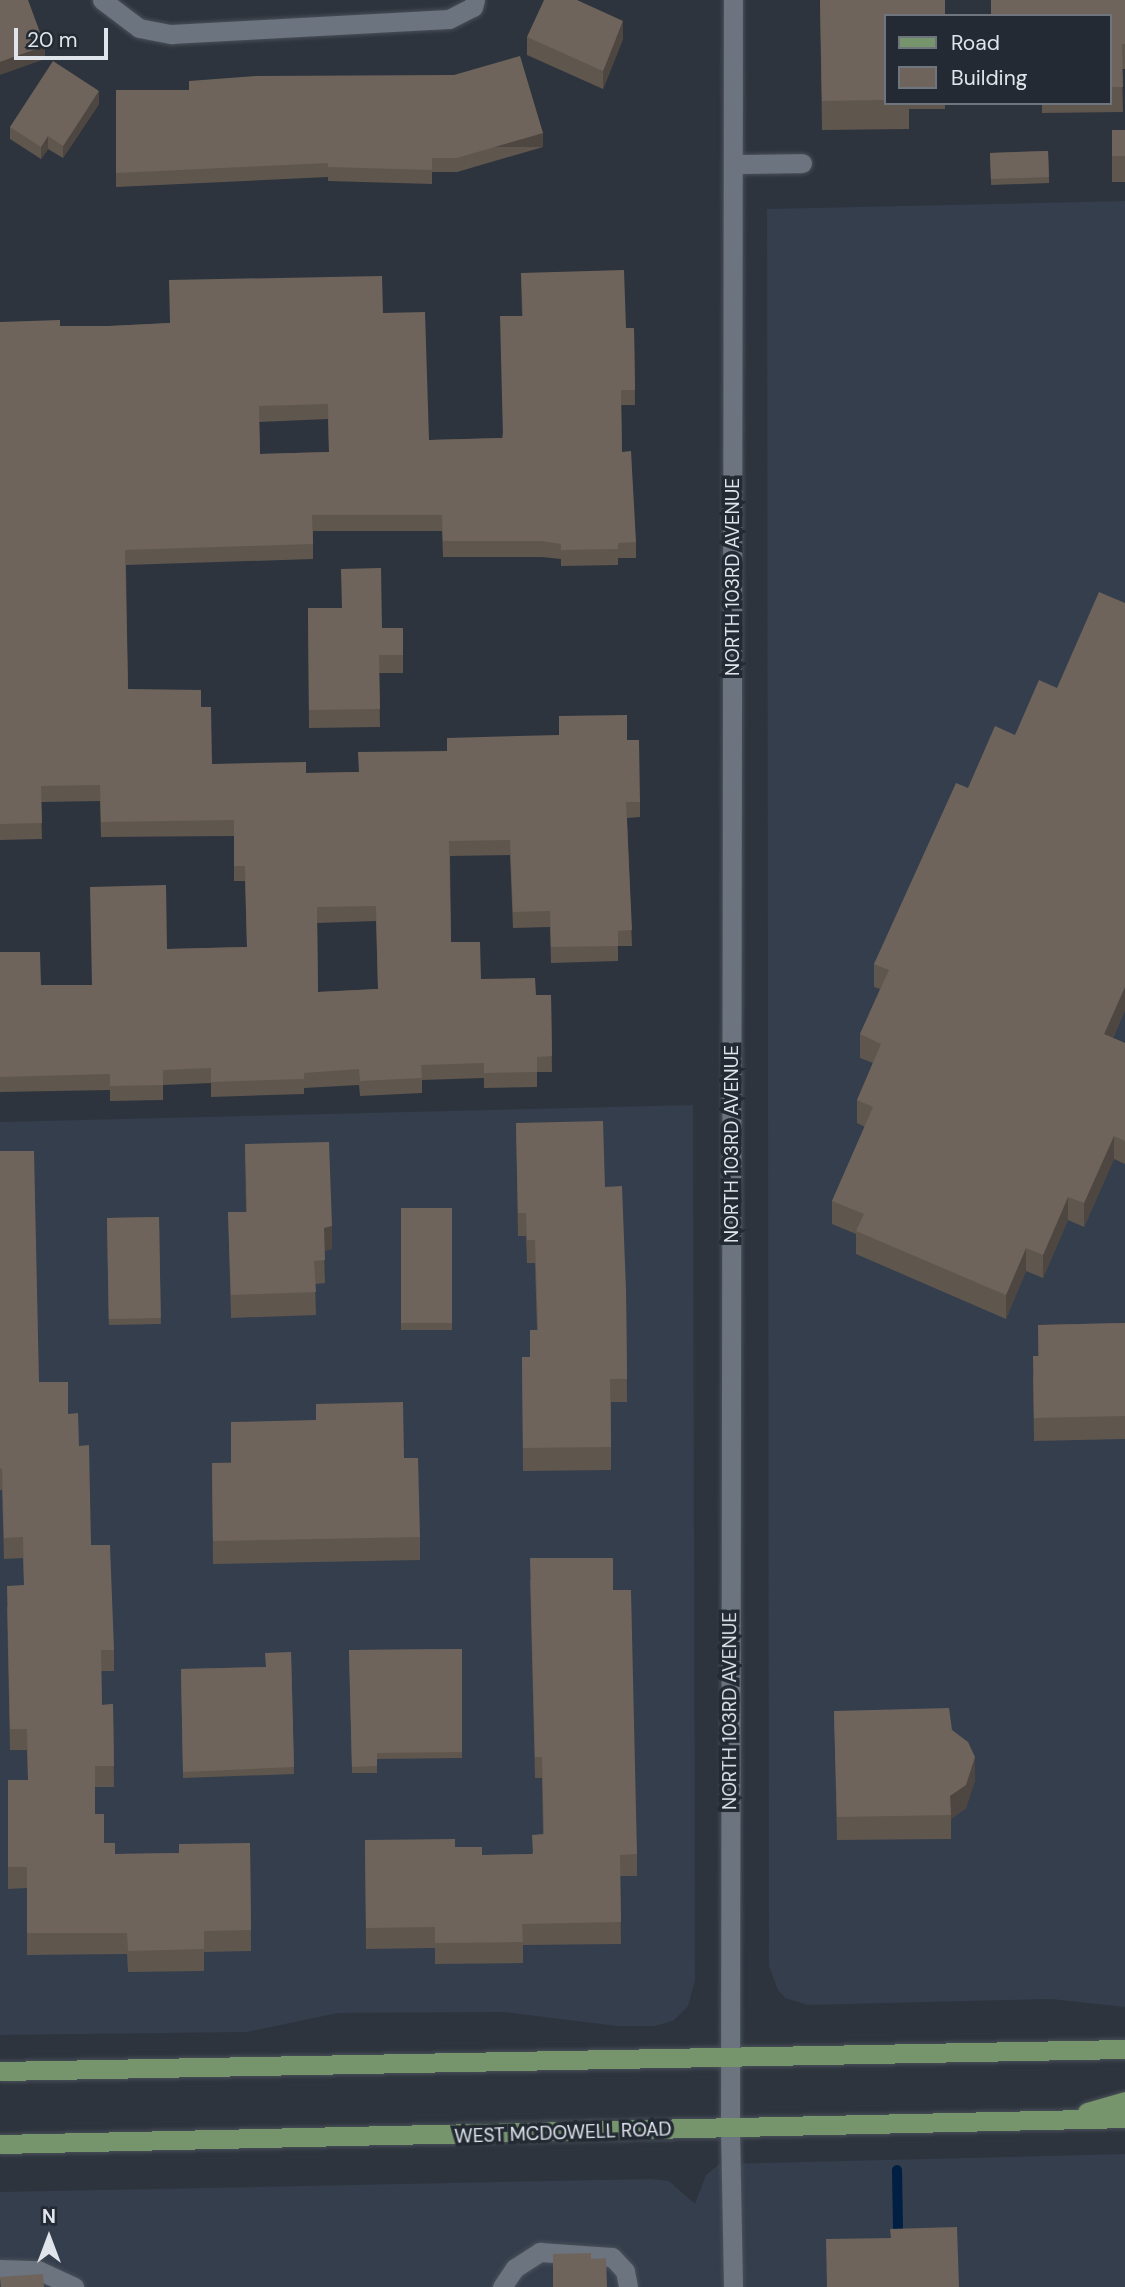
<!DOCTYPE html>
<style>
body{margin:0}
#map{position:relative;width:1125px;height:2287px;overflow:hidden;background:#2d343e;font-family:"DM Sans",sans-serif}
div>[style]{position:absolute}
[style*='--x']{left:calc(var(--x)*1px);top:calc(var(--y)*1px);width:calc(var(--w)*1px);rotate:calc(var(--a)*1deg)}
.built>*{inset:0;background:#343e4d}
.stream>*{height:10px;margin:-5px;padding:0 5px;transform-origin:5px;border-radius:5px;background:#001f43}
.roads{filter:drop-shadow(0 0 2px #4a5058) drop-shadow(0 0 2px #4a5058)}
.service>*{height:19px;margin:-9.5px;padding:0 9.5px;transform-origin:9.5px;border-radius:9.5px;background:#6c747f}
.minor>*{height:19px;margin:-9.5px;padding:0 9.5px;transform-origin:9.5px;border-radius:9.5px;background:#6c747f}
.tertiary>*{height:19px;margin:-9.5px;padding:0 9.5px;transform-origin:9.5px;border-radius:9.5px;background:#6c747f}
.primary>*{height:19px;margin:-9.5px;padding:0 9.5px;transform-origin:9.5px;border-radius:9.5px;background:#76956d}
.wall>*{inset:0;background:#5f564e;transform-origin:0 0}
.shaded-wall>*{inset:0;background:#4e4640;transform-origin:0 0}
.building>*{inset:0;background:#6f645b;transform-origin:0 0}
span{translate:-50% -50%;white-space:nowrap;text-align:center;line-height:1.15;-webkit-text-stroke:7px #232a33;paint-order:stroke}
.street-label{font-size:19px;color:#e0e5eb}
.legend{position:absolute;left:884px;top:14px;width:228px;height:91px;box-sizing:border-box;background:#232a33;border:2px solid #6f757d;margin:0;padding:9px 12px;list-style:none;font-size:21px;color:#e0e5eb}
.legend li{display:flex;align-items:center;gap:14px;height:35px}
.legend b{width:35px;border:2px solid #6f757d}
.north{position:absolute;left:14px;top:2203px;width:70px;height:70px;-webkit-text-stroke:5px #232a33;paint-order:stroke;rotate:0deg;font-size:19px;font-weight:700;line-height:28px;text-align:center;color:#e0e5eb}
.north::after{content:'';display:block;margin:auto;width:24px;height:32px;background:#e0e5eb;clip-path:polygon(50% 0,100% 100%,50% 72%,0 100%)}
.scale{position:absolute;left:14px;top:28px;width:94px;height:32px;box-sizing:border-box;border:4px solid #e0e5eb;border-top:0;padding-left:9px;font-size:21px;line-height:24px;white-space:nowrap;color:#e0e5eb;-webkit-text-stroke:5px #232a33;paint-order:stroke}
</style>
<div id="map">
<div class="built">
<i style="clip-path:polygon(1125px 201px,1125px 2007px,1051px 1999px,808px 2005px,785px 1998px,778px 1990px,769px 1966px,767px 209px)"></i>
<i style="clip-path:polygon(693px 1105px,695px 1980px,688px 2006px,673px 2021px,654px 2026px,617px 2026px,503px 2012px,338px 2013px,247px 2032px,0 2035px,0 1122px)"></i>
<i style="clip-path:polygon(1125px 2154px,1125px 2287px,0 2287px,0 2192px,651px 2179px,669px 2181px,695px 2204px,706px 2175px,719px 2164px)"></i>
</div>
<div class="stream">
<i style="--x:897;--y:2170;--w:57;--a:89"></i>
</div>
<div class="roads">
<div class="service">
<i style="--x:734;--y:164;--w:68;--a:-0.8"></i>
<i style="--x:0;--y:2269;--w:38;--a:2"></i>
<i style="--x:38;--y:2270;--w:40;--a:25"></i>
<i style="--x:502;--y:2287;--w:23;--a:-56"></i>
<i style="--x:515;--y:2268;--w:30;--a:-33"></i>
<i style="--x:540;--y:2252;--w:72;--a:4"></i>
<i style="--x:612;--y:2257;--w:19;--a:47"></i>
<i style="--x:625;--y:2271;--w:16;--a:79"></i>
</div>
<div class="minor">
<i style="--x:102;--y:0;--w:46;--a:37.1"></i>
<i style="--x:139;--y:28;--w:33;--a:11"></i>
<i style="--x:171;--y:34;--w:278;--a:-3.1"></i>
<i style="--x:449;--y:19;--w:27;--a:-27"></i>
<i style="--x:473;--y:7;--w:7;--a:-74"></i>
<i style="--x:730;--y:2129;--w:158;--a:88.9"></i>
</div>
<div class="tertiary">
<i style="--x:730;--y:2129;--w:2129;--a:-89.92"></i>
</div>
<div class="primary">
<i style="--x:0;--y:2071;--w:1125;--a:-1.12"></i>
<i style="--x:1087;--y:2112;--w:40;--a:-16"></i>
<i style="--x:0;--y:2144;--w:1125;--a:-1.32"></i>
</div>
</div>
<div class="wall">
<i style="clip-path:polygon(820px 0,885px 16px,885px 103px,945px 103px,945px 109px,909px 109px,909px 129px,822px 130px)"></i>
<i style="clip-path:polygon(1125px 0,1125px 69px,1122px 69px,1123px 112px,1042px 113px,1042px 103px,1109px 103px,1109px 16px)"></i>
<i style="clip-path:polygon(527px 37px,623px 39px,603px 89px,527px 55px)"></i>
<i style="clip-path:polygon(116px 90px,543px 147px,457px 172px,432px 172px,432px 184px,328px 181px,328px 177px,116px 187px)"></i>
<i style="clip-path:polygon(99px 104px,63px 158px,48px 149px,41px 159px,10px 139px,10px 127px)"></i>
<i style="left:1125px;top:130px;width:52px;height:13px;rotate:90deg"></i>
<i style="left:1048px;top:151px;width:32px;height:58px;rotate:88deg"></i>
<i style="clip-path:polygon(evenodd,521px 273px,626px 328px,634px 328px,635px 405px,621px 405px,622px 452px,636px 542px,636px 558px,618px 558px,618px 565px,561px 566px,561px 559px,542px 557px,443px 557px,442px 531px,313px 531px,313px 559px,126px 565px,128px 689px,201px 707px,212px 764px,306px 773px,358px 772px,447px 751px,627px 740px,640px 802px,640px 817px,627px 818px,632px 946px,618px 946px,618px 961px,551px 963px,550px 927px,513px 928px,510px 855px,450px 856px,451px 942px,481px 979px,536px 995px,551px 995px,552px 1072px,537px 1072px,537px 1087px,484px 1088px,484px 1078px,422px 1080px,422px 1093px,360px 1096px,359px 1085px,304px 1088px,304px 1094px,211px 1097px,211px 1083px,163px 1085px,163px 1100px,110px 1101px,110px 1090px,0 1092px,0 952px,41px 985px,92px 985px,167px 949px,247px 947px,245px 881px,234px 881px,234px 836px,101px 837px,100px 801px,41px 802px,42px 839px,0 840px,0 322px,60px 326px,109px 326px,383px 313px,429px 440px,502px 438px,522px 316px,521px 273px,328px 419px,329px 452px,260px 454px,259px 422px,328px 419px,521px 273px,376px 921px,378px 989px,318px 992px,317px 923px,376px 921px)"></i>
<i style="clip-path:polygon(1125px 603px,1125px 1010px,1113px 1038px,1125px 1043px,1125px 1164px,1114px 1159px,1084px 1227px,1068px 1220px,1043px 1278px,1026px 1271px,1006px 1319px,856px 1254px,856px 1234px,832px 1224px,832px 1201px,865px 1127px,857px 1123px,857px 1100px,873px 1063px,860px 1058px,860px 1034px,880px 989px,874px 987px,874px 964px,968px 788px,1057px 688px)"></i>
<i style="clip-path:polygon(308px 608px,382px 628px,403px 628px,403px 673px,379px 673px,380px 727px,309px 728px)"></i>
<i style="clip-path:polygon(516px 1123px,605px 1187px,626px 1290px,627px 1402px,611px 1402px,611px 1470px,523px 1471px,522px 1357px,530px 1357px,537px 1330px,535px 1263px,527px 1263px,526px 1236px,518px 1236px)"></i>
<i style="clip-path:polygon(245px 1144px,332px 1249px,324px 1251px,325px 1283px,315px 1284px,316px 1315px,231px 1318px,228px 1212px,246px 1212px)"></i>
<i style="clip-path:polygon(0 1151px,39px 1382px,68px 1414px,79px 1446px,91px 1545px,114px 1650px,114px 1671px,101px 1671px,102px 1705px,113px 1704px,114px 1787px,95px 1787px,95px 1814px,104px 1843px,115px 1854px,179px 1853px,250px 1843px,251px 1951px,204px 1952px,204px 1971px,128px 1972px,127px 1954px,27px 1955px,27px 1888px,8px 1889px,8px 1780px,28px 1780px,27px 1750px,10px 1750px,7px 1607px,24px 1585px,23px 1558px,4px 1559px,2px 1490px,0 1490px)"></i>
<i style="left:401px;top:1208px;width:51px;height:122px"></i>
<i style="left:159px;top:1217px;width:107px;height:52px;rotate:89deg"></i>
<i style="clip-path:polygon(1125px 1323px,1125px 1439px,1034px 1441px,1033px 1379px,1038px 1356px,1038px 1325px)"></i>
<i style="clip-path:polygon(404px 1458px,420px 1537px,420px 1560px,213px 1564px,212px 1463px)"></i>
<i style="clip-path:polygon(530px 1580px,613px 1590px,637px 1854px,637px 1876px,620px 1876px,621px 1944px,523px 1945px,523px 1963px,435px 1964px,435px 1948px,366px 1949px,365px 1840px,455px 1847px,482px 1855px,532px 1854px,543px 1834px,542px 1778px,535px 1778px)"></i>
<i style="clip-path:polygon(462px 1649px,462px 1758px,377px 1759px,377px 1773px,352px 1773px,349px 1650px)"></i>
<i style="clip-path:polygon(291px 1652px,294px 1774px,183px 1778px,181px 1669px,266px 1667px)"></i>
<i style="clip-path:polygon(834px 1711px,952px 1730px,975px 1780px,966px 1808px,951px 1819px,951px 1839px,837px 1840px)"></i>
</div>
<div class="shaded-wall">
<i style="clip-path:polygon(623px 21px,623px 39px,603px 89px,603px 71px)"></i>
<i style="clip-path:polygon(45px 46px,45px 59px,0 75px,0 62px)"></i>
<i style="clip-path:polygon(99px 91px,99px 104px,63px 158px,63px 146px)"></i>
<i style="left:543px;top:133px;width:14px;height:90px;rotate:90deg"></i>
<i style="clip-path:polygon(48px 136px,48px 149px,41px 159px,41px 147px)"></i>
<i style="clip-path:polygon(1125px 987px,1125px 1010px,1104px 1057px,1104px 1034px)"></i>
<i style="clip-path:polygon(1114px 1136px,1114px 1159px,1084px 1227px,1084px 1203px)"></i>
<i style="clip-path:polygon(1068px 1197px,1068px 1220px,1043px 1278px,1043px 1255px)"></i>
<i style="clip-path:polygon(332px 1226px,332px 1249px,324px 1251px,324px 1228px)"></i>
<i style="clip-path:polygon(1026px 1248px,1026px 1271px,1006px 1319px,1006px 1295px)"></i>
<i style="clip-path:polygon(975px 1757px,975px 1780px,966px 1808px,951px 1819px,950px 1796px)"></i>
</div>
<div class="building">
<i style="clip-path:polygon(0 0,28px 0,45px 46px,0 62px)"></i>
<i style="clip-path:polygon(544px 0,577px 0,623px 21px,603px 71px,527px 37px)"></i>
<i style="clip-path:polygon(820px 0,945px 0,945px 16px,885px 16px,885px 100px,822px 101px)"></i>
<i style="clip-path:polygon(991px 0,1125px 0,1125px 44px,1122px 44px,1123px 87px,1109px 87px,1109px 16px,991px 16px)"></i>
<i style="clip-path:polygon(520px 56px,543px 133px,457px 158px,432px 158px,432px 170px,328px 167px,328px 163px,116px 173px,116px 90px,189px 90px,189px 81px,256px 76px,454px 75px)"></i>
<i style="clip-path:polygon(53px 61px,99px 91px,63px 146px,48px 136px,41px 147px,10px 127px)"></i>
<i style="left:1125px;top:130px;width:26px;height:13px;rotate:90deg"></i>
<i style="left:1048px;top:151px;width:26px;height:58px;rotate:88deg"></i>
<i style="clip-path:polygon(evenodd,624px 270px,626px 328px,634px 328px,635px 390px,621px 390px,622px 452px,631px 451px,636px 542px,618px 543px,618px 549px,561px 550px,561px 544px,542px 541px,443px 541px,442px 515px,312px 515px,313px 544px,125px 550px,128px 689px,201px 690px,201px 707px,211px 707px,212px 764px,306px 762px,306px 773px,359px 772px,358px 752px,447px 751px,447px 738px,559px 735px,559px 716px,627px 715px,627px 740px,639px 740px,640px 802px,626px 802px,632px 930px,618px 931px,618px 946px,551px 947px,550px 911px,513px 912px,510px 840px,449px 841px,451px 942px,480px 942px,481px 979px,535px 978px,536px 995px,551px 995px,552px 1056px,537px 1057px,537px 1072px,484px 1073px,484px 1063px,421px 1065px,422px 1078px,360px 1081px,359px 1069px,304px 1073px,304px 1079px,211px 1082px,211px 1068px,163px 1070px,163px 1085px,110px 1086px,110px 1074px,0 1077px,0 952px,40px 952px,41px 985px,92px 985px,90px 887px,166px 885px,167px 949px,247px 947px,245px 866px,234px 866px,234px 820px,101px 822px,100px 785px,41px 786px,42px 823px,0 824px,0 322px,60px 320px,60px 326px,109px 326px,170px 323px,169px 280px,382px 276px,383px 313px,425px 312px,429px 440px,503px 438px,500px 316px,523px 316px,521px 273px,624px 270px,328px 404px,329px 452px,260px 454px,259px 406px,328px 404px,624px 270px,376px 906px,378px 989px,318px 992px,317px 907px,376px 906px)"></i>
<i style="clip-path:polygon(381px 568px,382px 628px,403px 628px,403px 655px,379px 655px,380px 709px,309px 710px,308px 608px,342px 608px,341px 569px)"></i>
<i style="clip-path:polygon(1099px 592px,1125px 603px,1125px 987px,1104px 1034px,1125px 1043px,1125px 1141px,1114px 1136px,1084px 1203px,1068px 1197px,1043px 1255px,1026px 1248px,1006px 1295px,856px 1231px,864px 1214px,832px 1201px,873px 1107px,857px 1100px,881px 1044px,860px 1034px,889px 970px,874px 964px,956px 783px,968px 788px,995px 726px,1015px 735px,1039px 680px,1057px 688px)"></i>
<i style="clip-path:polygon(603px 1121px,605px 1187px,622px 1186px,626px 1290px,627px 1379px,610px 1379px,611px 1447px,523px 1448px,522px 1357px,530px 1357px,530px 1330px,538px 1330px,535px 1240px,527px 1240px,526px 1213px,518px 1213px,516px 1123px)"></i>
<i style="clip-path:polygon(329px 1142px,332px 1226px,324px 1228px,325px 1260px,314px 1261px,316px 1292px,231px 1295px,228px 1212px,247px 1212px,245px 1144px)"></i>
<i style="clip-path:polygon(0 1151px,34px 1151px,39px 1382px,68px 1382px,68px 1414px,78px 1413px,79px 1446px,89px 1445px,91px 1545px,110px 1545px,114px 1650px,101px 1650px,102px 1705px,113px 1704px,114px 1766px,95px 1766px,95px 1814px,104px 1814px,104px 1843px,115px 1843px,115px 1854px,179px 1853px,179px 1844px,250px 1843px,251px 1930px,204px 1931px,204px 1949px,128px 1951px,127px 1933px,27px 1933px,27px 1867px,8px 1867px,8px 1780px,28px 1780px,27px 1729px,10px 1729px,7px 1586px,24px 1585px,23px 1537px,4px 1538px,2px 1468px,0 1469px)"></i>
<i style="left:401px;top:1208px;width:51px;height:115px"></i>
<i style="left:159px;top:1217px;width:101px;height:52px;rotate:89deg"></i>
<i style="clip-path:polygon(1125px 1323px,1125px 1416px,1034px 1418px,1033px 1356px,1039px 1356px,1038px 1325px)"></i>
<i style="clip-path:polygon(403px 1402px,404px 1458px,418px 1458px,420px 1537px,213px 1541px,212px 1463px,231px 1463px,231px 1422px,316px 1420px,316px 1404px)"></i>
<i style="clip-path:polygon(530px 1558px,613px 1558px,613px 1590px,631px 1590px,637px 1854px,620px 1855px,621px 1922px,522px 1924px,523px 1942px,435px 1943px,435px 1927px,366px 1928px,365px 1840px,455px 1839px,455px 1847px,482px 1847px,482px 1855px,533px 1854px,532px 1835px,544px 1834px,542px 1757px,535px 1757px)"></i>
<i style="clip-path:polygon(462px 1649px,462px 1752px,377px 1753px,377px 1766px,352px 1767px,349px 1650px)"></i>
<i style="clip-path:polygon(291px 1652px,294px 1767px,183px 1772px,181px 1669px,266px 1667px,265px 1653px)"></i>
<i style="clip-path:polygon(949px 1708px,952px 1730px,968px 1742px,975px 1757px,966px 1785px,950px 1796px,951px 1815px,837px 1817px,834px 1711px)"></i>
<i style="clip-path:polygon(957px 2227px,959px 2287px,827px 2287px,826px 2239px,891px 2238px,890px 2229px)"></i>
<i style="clip-path:polygon(591px 2253px,591px 2259px,606px 2258px,607px 2287px,553px 2287px,553px 2254px)"></i>
<i style="left:43px;top:2274px;width:13px;height:43px;rotate:86deg"></i>
</div>
<div class="street-label">
<span style="left:733px;top:577px;rotate:-90deg">NORTH 103RD AVENUE</span>
<span style="left:732px;top:1144px;rotate:-90deg">NORTH 103RD AVENUE</span>
<span style="left:730px;top:1711px;rotate:-90deg">NORTH 103RD AVENUE</span>
<span style="left:563px;top:2133px;rotate:-2deg">WEST MCDOWELL ROAD</span>
</div>
<ul class="legend">
<li><b style="height:9px;background:#76956d"></b>Road</li>
<li><b style="height:19px;background:#6f645b"></b>Building</li>
</ul>
<div class="north">N</div>
<div class="scale">20 m</div>
</div>
